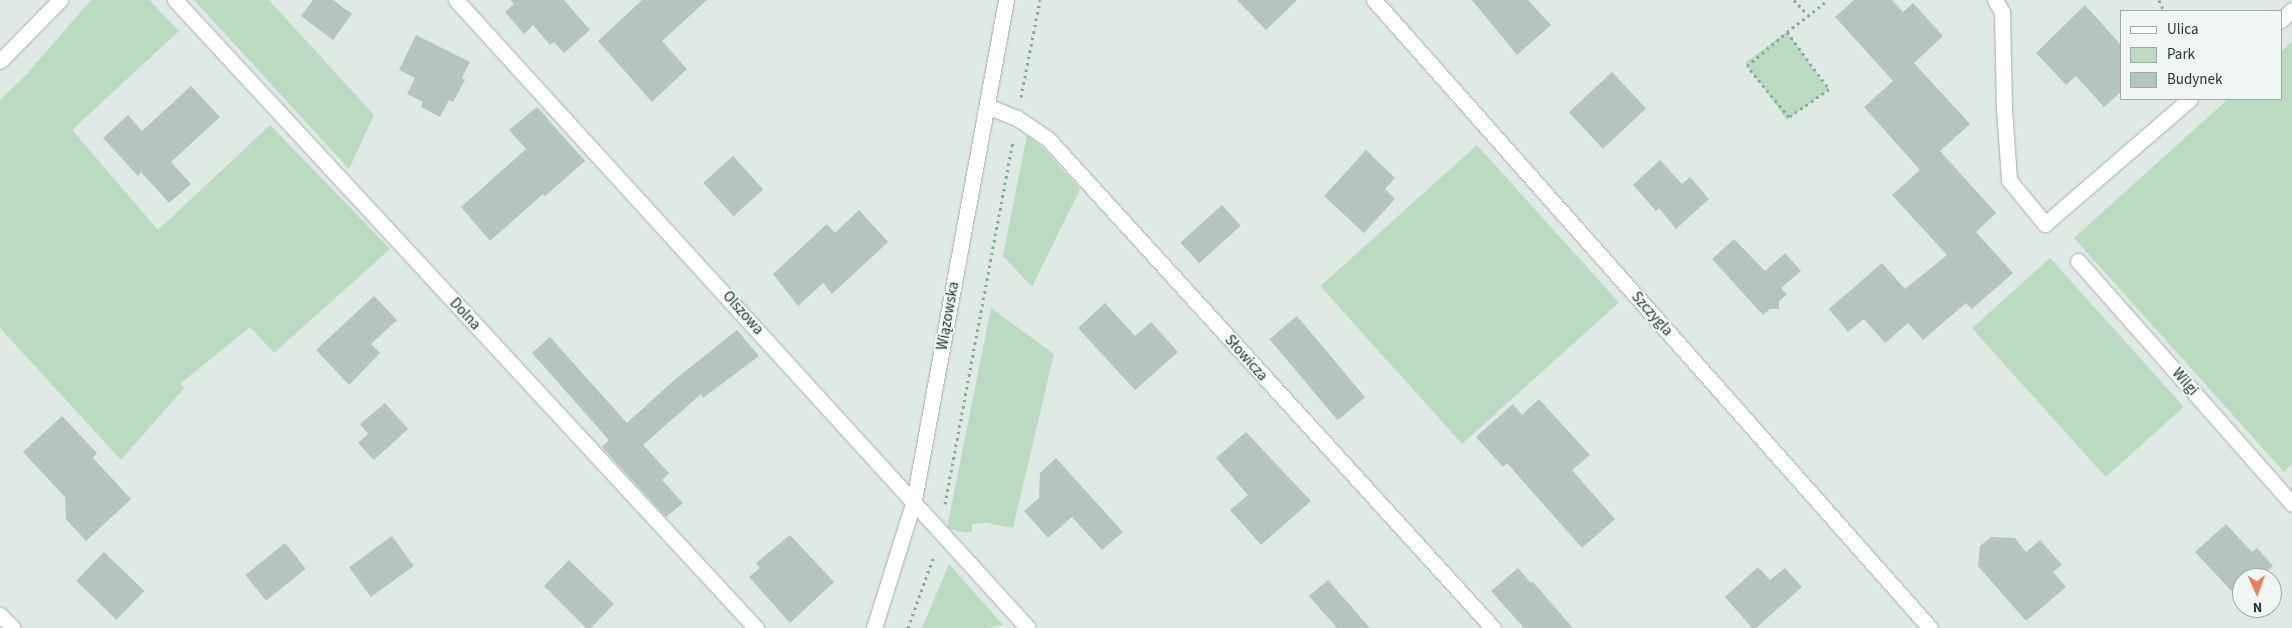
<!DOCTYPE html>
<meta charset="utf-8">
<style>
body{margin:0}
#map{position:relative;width:2292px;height:628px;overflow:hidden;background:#e0eae5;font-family:"Source Sans 3",sans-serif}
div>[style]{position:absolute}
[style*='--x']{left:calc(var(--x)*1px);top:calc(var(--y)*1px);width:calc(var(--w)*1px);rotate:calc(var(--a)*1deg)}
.green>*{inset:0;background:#badac2;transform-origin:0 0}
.building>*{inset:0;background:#b5c4be;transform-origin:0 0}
.path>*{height:3px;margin-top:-1.5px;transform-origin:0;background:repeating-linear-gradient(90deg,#82ab9e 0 2.5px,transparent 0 6.5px)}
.roads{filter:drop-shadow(0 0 1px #a3b1ac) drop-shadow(0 0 1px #a3b1ac)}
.lane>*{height:15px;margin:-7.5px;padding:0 7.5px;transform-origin:7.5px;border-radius:7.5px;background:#fff}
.street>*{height:15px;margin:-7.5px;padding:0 7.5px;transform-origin:7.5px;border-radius:7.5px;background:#fff}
.secondary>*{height:15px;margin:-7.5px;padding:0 7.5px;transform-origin:7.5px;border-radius:7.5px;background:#fff}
span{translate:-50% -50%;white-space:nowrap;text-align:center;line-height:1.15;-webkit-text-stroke:4px #f0f6f3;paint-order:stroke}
.street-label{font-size:15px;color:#223832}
.legend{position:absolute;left:2120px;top:10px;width:162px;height:90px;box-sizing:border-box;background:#f0f6f3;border:1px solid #9eaaa6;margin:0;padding:6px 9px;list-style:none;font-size:15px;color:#223832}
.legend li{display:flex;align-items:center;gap:10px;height:25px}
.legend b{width:25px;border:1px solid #9eaaa6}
.north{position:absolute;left:2232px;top:568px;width:50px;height:50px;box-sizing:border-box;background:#f0f6f3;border:1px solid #9eaaa6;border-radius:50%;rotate:178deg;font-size:14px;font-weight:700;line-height:20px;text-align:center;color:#223832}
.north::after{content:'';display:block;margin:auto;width:18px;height:22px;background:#e8805f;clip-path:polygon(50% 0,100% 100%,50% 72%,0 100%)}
</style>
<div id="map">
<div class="green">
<i style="clip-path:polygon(91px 0,149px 0,179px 31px,72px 130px,158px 230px,270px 125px,390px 249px,274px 353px,250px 327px,180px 384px,184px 388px,121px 460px,0 328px,0 100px,26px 75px)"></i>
<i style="clip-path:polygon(194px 0,269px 0,374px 115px,349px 169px)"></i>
<i style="left:1787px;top:32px;width:71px;height:52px;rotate:54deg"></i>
<i style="clip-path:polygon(2292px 41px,2292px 464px,2284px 472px,2074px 238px,2228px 99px,2281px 99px,2281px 52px)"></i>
<i style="clip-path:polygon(1027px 135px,1043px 148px,1080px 189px,1032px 287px,1003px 256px)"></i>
<i style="left:1477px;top:145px;width:212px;height:211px;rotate:48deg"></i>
<i style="left:2050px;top:258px;width:200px;height:105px;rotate:48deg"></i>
<i style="clip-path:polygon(991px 308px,1054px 354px,1013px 528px,987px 523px,972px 524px,972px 531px,967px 533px,947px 528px)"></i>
<i style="clip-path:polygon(949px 564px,1003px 625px,988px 628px,922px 628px)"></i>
</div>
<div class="building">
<i style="clip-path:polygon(313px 0,333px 0,352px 14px,333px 40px,301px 16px)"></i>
<i style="clip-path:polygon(511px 0,564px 0,590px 30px,564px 53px,554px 42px,550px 45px,533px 25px,524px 34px,505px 12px,514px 4px)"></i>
<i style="clip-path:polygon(642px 0,707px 0,662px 41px,687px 69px,652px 102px,598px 41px)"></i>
<i style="clip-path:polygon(1237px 0,1297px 0,1266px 30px)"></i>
<i style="clip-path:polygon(1472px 0,1528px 0,1551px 25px,1517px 55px)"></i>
<i style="clip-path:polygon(1854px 0,1892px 0,1903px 12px,1913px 3px,1943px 36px,1914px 63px,1970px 124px,1940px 151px,1996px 213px,1976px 232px,2013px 273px,1972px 309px,1966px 303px,1923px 340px,1908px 323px,1885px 343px,1864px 319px,1848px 332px,1829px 309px,1882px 263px,1905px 289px,1947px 255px,1892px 195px,1920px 170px,1864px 107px,1893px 81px,1835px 17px)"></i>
<i style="clip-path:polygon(2085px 5px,2121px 45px,2121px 92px,2104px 107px,2076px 76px,2066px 85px,2036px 53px)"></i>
<i style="clip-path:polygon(416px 35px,470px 62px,462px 78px,465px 80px,453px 102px,449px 100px,440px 117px,421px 107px,423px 102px,407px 94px,415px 78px,399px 70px)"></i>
<i style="left:1612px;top:72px;width:50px;height:59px;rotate:47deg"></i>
<i style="clip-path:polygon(191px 86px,220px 117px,171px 162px,191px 184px,169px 203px,141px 172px,138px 176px,103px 138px,128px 115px,142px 131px)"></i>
<i style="clip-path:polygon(537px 107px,585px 161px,545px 196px,543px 194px,490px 241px,461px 207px,526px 149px,509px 130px)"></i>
<i style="clip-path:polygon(1366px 150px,1395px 178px,1385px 189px,1395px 199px,1364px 233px,1324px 196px)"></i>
<i style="left:733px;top:156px;width:45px;height:40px;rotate:48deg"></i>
<i style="clip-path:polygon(1660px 160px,1682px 184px,1690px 177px,1709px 199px,1676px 229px,1659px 208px,1656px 211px,1633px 185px)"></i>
<i style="left:1222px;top:205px;width:28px;height:56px;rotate:48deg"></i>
<i style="clip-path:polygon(859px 210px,888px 242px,832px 294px,823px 283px,798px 306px,773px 274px,827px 224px,835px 233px)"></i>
<i style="clip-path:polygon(1734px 239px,1765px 271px,1785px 253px,1801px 271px,1781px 288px,1787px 294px,1779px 301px,1779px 309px,1770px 309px,1763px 315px,1712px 259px)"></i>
<i style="clip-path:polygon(374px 296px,397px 320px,371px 344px,380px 353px,349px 385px,316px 350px)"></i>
<i style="clip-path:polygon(1105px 303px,1135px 336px,1151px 322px,1178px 352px,1135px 390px,1078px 328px)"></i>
<i style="left:1297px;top:316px;width:106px;height:36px;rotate:50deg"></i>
<i style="clip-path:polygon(737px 330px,759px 356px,703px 398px,701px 394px,643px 445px,669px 473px,662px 480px,683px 503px,666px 517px,602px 447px,609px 440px,532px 353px,550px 337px,627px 423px,673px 381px)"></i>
<i style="clip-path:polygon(1539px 399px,1590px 455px,1572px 470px,1615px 519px,1582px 548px,1507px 463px,1503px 467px,1476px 437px,1513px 404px,1522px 415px)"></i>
<i style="clip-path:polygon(385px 403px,408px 429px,374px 460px,358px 443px,368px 434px,360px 424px)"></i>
<i style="clip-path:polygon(62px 416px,97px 453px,93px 458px,131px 499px,86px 541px,66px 519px,65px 497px,23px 452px)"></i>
<i style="clip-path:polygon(1246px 432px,1311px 501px,1261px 545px,1230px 510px,1248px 495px,1216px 458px)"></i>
<i style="clip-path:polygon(1056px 458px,1123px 532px,1102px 550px,1072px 517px,1048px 538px,1024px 511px,1039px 498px,1040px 473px)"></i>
<i style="clip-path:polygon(2226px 524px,2252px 552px,2257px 548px,2273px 566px,2260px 578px,2242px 578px,2242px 595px,2238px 598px,2195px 552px)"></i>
<i style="clip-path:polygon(790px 535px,834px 582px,790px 623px,749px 577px,760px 568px,756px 563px)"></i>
<i style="left:392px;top:536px;width:37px;height:53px;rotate:54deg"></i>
<i style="clip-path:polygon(1991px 537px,2015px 538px,2026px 552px,2040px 540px,2062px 565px,2053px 572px,2066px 587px,2026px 621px,1978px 566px,1980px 546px)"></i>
<i style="left:285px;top:543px;width:33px;height:51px;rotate:51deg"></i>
<i style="left:104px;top:552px;width:56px;height:40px;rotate:44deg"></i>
<i style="clip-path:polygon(569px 560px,614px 604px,591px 628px,586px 628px,544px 586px)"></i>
<i style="clip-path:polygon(1758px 567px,1770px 580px,1785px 568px,1802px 587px,1756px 628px,1752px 628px,1725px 597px)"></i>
<i style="clip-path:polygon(1518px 568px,1531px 583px,1532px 581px,1573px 628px,1524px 628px,1491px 591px)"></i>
<i style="clip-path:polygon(1328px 580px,1370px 628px,1337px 628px,1309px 596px)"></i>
</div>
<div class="path">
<i style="--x:1794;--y:0;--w:22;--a:47"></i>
<i style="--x:2159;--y:0;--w:12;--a:66"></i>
<i style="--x:1787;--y:32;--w:71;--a:53.6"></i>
<i style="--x:1829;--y:89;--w:49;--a:145"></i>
<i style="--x:1789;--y:117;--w:66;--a:-129.5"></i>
<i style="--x:1747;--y:66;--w:52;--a:-40.4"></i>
<i style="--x:1787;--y:32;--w:52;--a:-38"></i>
<i style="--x:1021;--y:97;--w:99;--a:-78.9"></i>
<i style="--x:945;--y:504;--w:368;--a:-79.4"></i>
<i style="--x:908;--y:628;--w:74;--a:-70.3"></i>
</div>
<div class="roads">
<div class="lane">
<i style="--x:1995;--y:0;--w:14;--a:60"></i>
<i style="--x:2002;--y:12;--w:96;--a:88.8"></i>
<i style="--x:2004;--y:108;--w:72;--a:86"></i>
<i style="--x:2009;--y:180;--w:57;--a:50.7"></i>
<i style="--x:2045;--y:224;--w:191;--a:-40.8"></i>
<i style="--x:2281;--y:20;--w:15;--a:-42"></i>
</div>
<div class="street">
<i style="--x:175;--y:0;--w:856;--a:47.23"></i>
<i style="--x:456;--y:0;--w:849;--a:47.67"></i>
<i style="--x:1374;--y:0;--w:839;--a:48.48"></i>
<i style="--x:0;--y:61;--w:86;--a:-45.5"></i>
<i style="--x:987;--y:106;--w:32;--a:22"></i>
<i style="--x:1017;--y:118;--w:37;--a:34"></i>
<i style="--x:1048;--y:139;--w:661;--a:47.7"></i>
<i style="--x:2078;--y:261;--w:324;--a:48.6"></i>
<i style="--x:0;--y:615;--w:18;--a:45"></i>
</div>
<div class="secondary">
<i style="--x:874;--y:628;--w:134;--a:-72.6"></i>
<i style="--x:914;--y:500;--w:508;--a:-79.57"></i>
</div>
</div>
<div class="street-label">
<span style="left:743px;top:313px;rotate:48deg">Olszowa</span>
<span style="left:465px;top:314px;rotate:47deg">Dolna</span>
<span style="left:1652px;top:314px;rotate:48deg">Szczygla</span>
<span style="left:948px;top:316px;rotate:-80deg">Wiązowska</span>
<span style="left:1246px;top:358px;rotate:48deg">Słowicza</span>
<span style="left:2185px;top:382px;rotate:49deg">Wilgi</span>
</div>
<ul class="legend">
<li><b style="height:6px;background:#fff"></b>Ulica</li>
<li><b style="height:14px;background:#badac2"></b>Park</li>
<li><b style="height:14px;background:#b5c4be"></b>Budynek</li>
</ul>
<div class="north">N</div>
</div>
